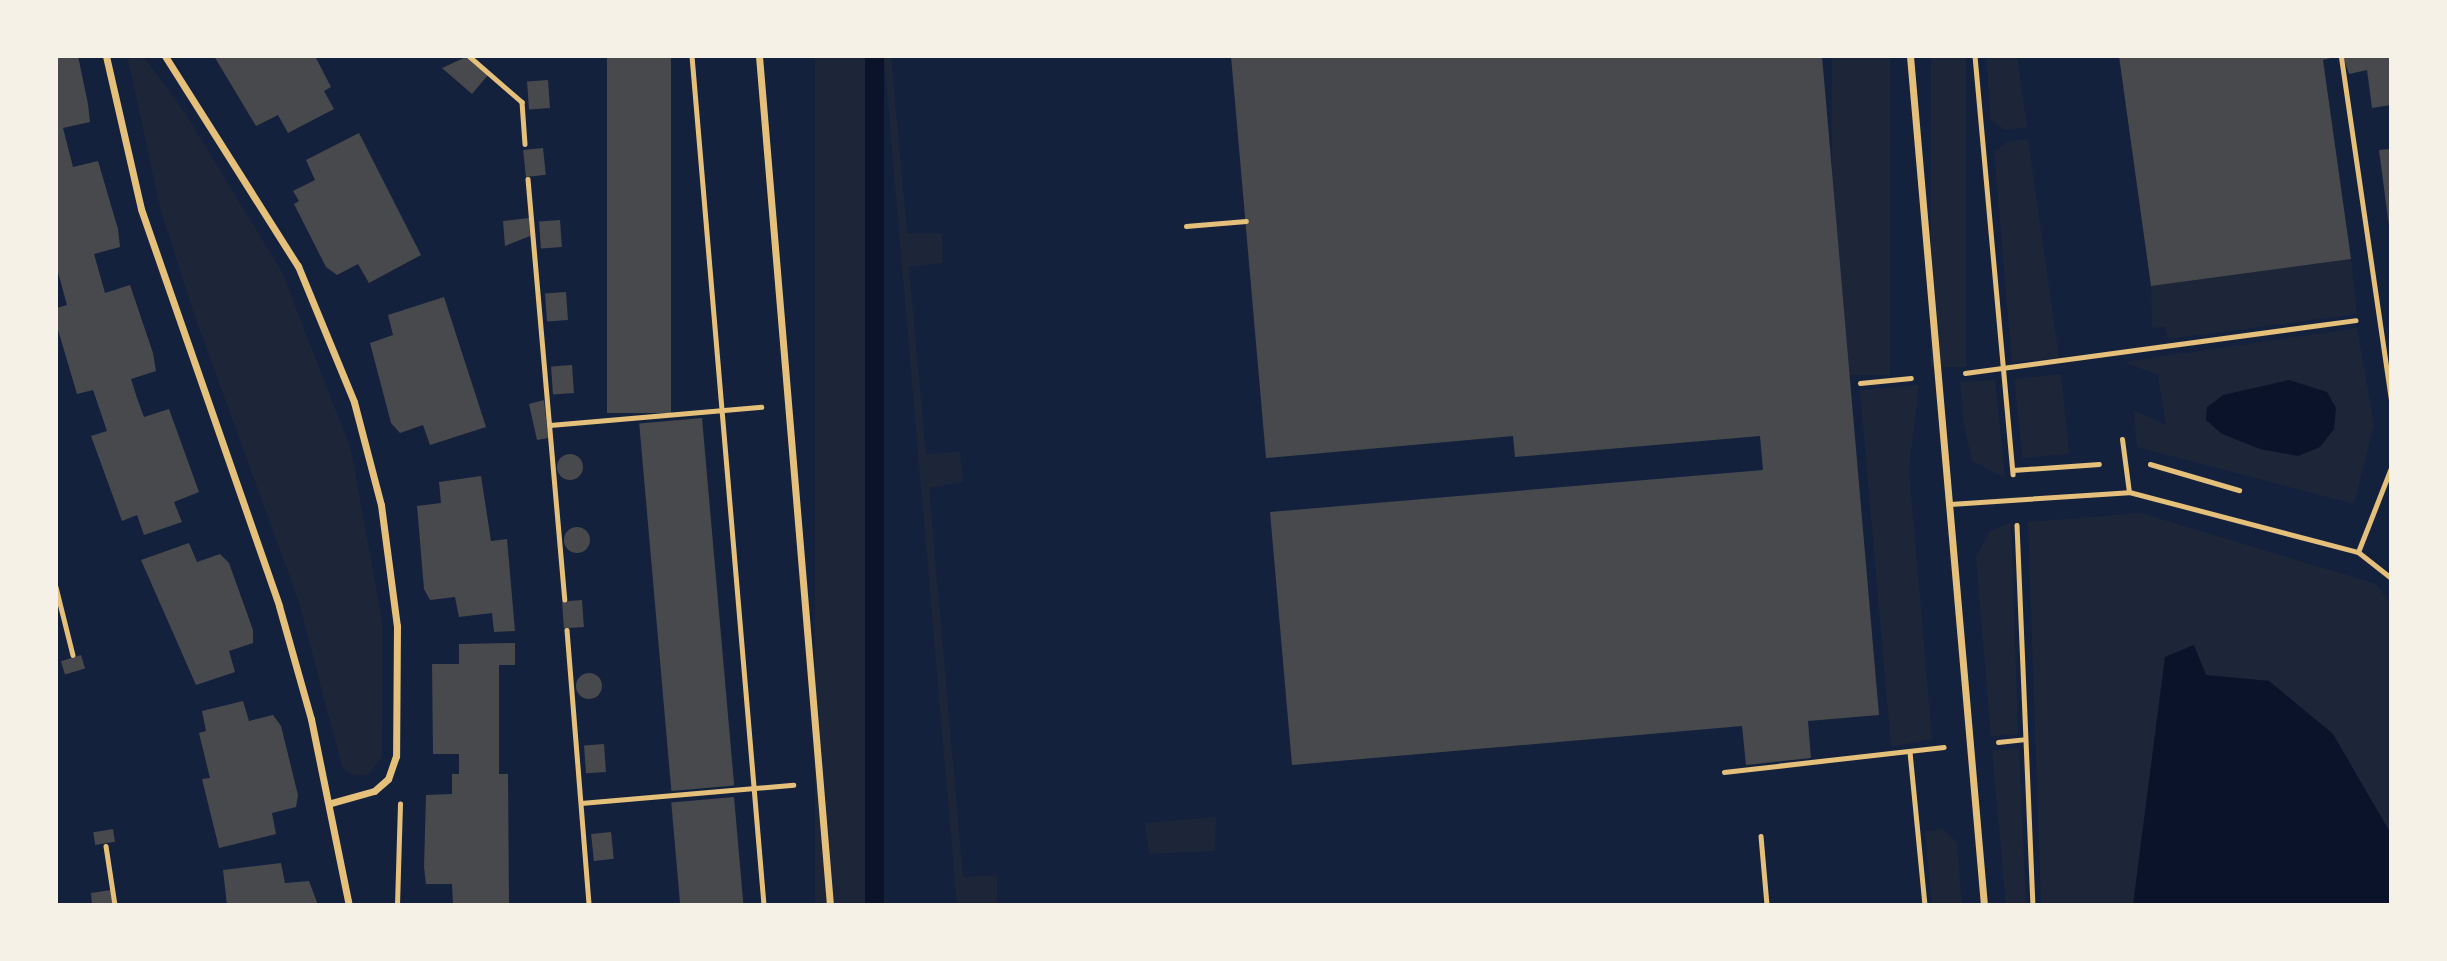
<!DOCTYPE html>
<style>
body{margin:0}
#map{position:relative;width:2447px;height:961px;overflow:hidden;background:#14213d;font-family:"Alegreya Sans",sans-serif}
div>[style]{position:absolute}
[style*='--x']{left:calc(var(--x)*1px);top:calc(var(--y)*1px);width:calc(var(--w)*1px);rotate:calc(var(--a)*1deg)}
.green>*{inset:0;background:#1d2539;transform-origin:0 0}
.water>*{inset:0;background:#0b132b;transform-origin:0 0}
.building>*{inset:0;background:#48494c;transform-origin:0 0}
.round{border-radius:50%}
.path>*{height:4.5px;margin:-2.25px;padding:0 2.25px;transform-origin:2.25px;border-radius:2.25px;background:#e5c07b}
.service>*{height:5px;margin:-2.5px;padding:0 2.5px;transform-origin:2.5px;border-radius:2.5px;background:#e5c07b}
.minor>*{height:7px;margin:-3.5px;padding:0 3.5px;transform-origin:3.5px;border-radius:3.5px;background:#e5c07b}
span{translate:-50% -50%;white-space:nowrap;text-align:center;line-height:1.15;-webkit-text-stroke:7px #f6f1e7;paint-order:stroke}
.frame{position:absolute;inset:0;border:58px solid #f6f1e7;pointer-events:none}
</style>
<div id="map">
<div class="green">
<i style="clip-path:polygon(135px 56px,146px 60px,185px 113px,282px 272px,351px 450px,383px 625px,382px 757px,368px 774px,353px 776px,342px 767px,299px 602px,193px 311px,160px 207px,128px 60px)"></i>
<i style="left:815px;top:56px;width:50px;height:852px"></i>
<i style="clip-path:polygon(884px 56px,891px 56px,907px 233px,942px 234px,943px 263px,909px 267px,926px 454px,960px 452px,963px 482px,929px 488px,963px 877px,997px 875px,997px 904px,957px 905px)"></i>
<i style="left:1832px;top:56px;width:58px;height:319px"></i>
<i style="left:1931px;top:56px;width:35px;height:311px"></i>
<i style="clip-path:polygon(1986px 56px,2017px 56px,2027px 127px,2005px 130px,1991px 120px)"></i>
<i style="clip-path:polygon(2028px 139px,2059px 358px,2012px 362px,1994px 152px,2007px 142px)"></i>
<i style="clip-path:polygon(2351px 259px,2357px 314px,2168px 339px,2165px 327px,2152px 328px,2151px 286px)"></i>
<i style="clip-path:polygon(2357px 328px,2374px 425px,2354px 504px,2137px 447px,2134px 410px,2166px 425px,2158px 375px,2124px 362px)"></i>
<i style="left:2061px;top:374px;width:80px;height:47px;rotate:84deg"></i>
<i style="clip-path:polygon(1995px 380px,2005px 478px,1972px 461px,1964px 425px,1960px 382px)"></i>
<i style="clip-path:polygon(1919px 385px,1909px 469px,1932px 739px,1891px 747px,1860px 390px)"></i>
<i style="clip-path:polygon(2141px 513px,2376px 584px,2391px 604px,2391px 834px,2333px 734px,2269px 681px,2206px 675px,2193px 645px,2165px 657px,2133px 905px,2041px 905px,2028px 522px)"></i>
<i style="clip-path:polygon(2011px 522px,2018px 734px,1991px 737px,1976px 557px,1990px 531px)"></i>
<i style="clip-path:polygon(2019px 749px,2026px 905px,2006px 905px,1992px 750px)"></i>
<i style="clip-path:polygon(1216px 817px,1215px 851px,1149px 854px,1145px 823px)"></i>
<i style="clip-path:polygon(1942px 829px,1957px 842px,1962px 905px,1932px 905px,1925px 831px)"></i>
</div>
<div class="water">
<i style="left:865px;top:56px;width:19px;height:852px"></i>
<i style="clip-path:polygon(2289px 380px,2327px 392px,2336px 408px,2334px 429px,2320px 447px,2298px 456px,2260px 449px,2222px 434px,2206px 420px,2207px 407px,2223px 395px)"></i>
<i style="clip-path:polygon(2194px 645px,2206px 675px,2269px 681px,2333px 734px,2391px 834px,2391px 905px,2133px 905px,2165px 657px)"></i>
</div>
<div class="building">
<i style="clip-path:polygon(56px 56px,78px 56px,88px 104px,90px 122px,63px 128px,73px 167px,98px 161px,118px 229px,120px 247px,94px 254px,105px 293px,130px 285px,153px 353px,156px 371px,131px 379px,137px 398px,144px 417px,169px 409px,199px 492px,174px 502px,182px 522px,144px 535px,137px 515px,122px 521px,91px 436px,107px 431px,93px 390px,77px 394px,56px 323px,56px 308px,67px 305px,56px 265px)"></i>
<i style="clip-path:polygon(214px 56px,315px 56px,331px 87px,324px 91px,334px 109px,288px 133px,278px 115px,256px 126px)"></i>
<i style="left:607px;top:56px;width:64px;height:357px"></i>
<i style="clip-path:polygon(1231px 56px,1822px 56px,1879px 715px,1808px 721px,1811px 758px,1746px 765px,1742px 726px,1292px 765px,1270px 512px,1763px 470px,1760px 436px,1515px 457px,1513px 436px,1266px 458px)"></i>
<i style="clip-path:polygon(2119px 56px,2339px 56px,2323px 60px,2351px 259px,2151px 286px)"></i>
<i style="clip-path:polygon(2343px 56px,2391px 56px,2391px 105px,2372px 108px,2367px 70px,2349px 74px)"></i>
<i style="clip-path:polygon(466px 57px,488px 75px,472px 94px,442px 68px)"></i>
<i style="left:548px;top:80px;width:28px;height:21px;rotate:86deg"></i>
<i style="clip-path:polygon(359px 133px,421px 255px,369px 283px,358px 264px,337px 275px,326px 267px,294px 204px,299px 201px,293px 191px,315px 180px,306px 160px)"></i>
<i style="left:543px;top:148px;width:27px;height:20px;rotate:84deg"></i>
<i style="clip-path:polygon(2391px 149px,2391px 226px,2389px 226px,2379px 150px)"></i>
<i style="clip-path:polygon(529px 218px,530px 236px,505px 246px,503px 221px)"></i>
<i style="left:560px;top:220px;width:27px;height:21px;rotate:86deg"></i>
<i style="left:566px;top:292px;width:28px;height:21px;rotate:86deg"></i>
<i style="clip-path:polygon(444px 297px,486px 427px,430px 445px,423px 425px,400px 433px,391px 423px,370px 343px,393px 335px,388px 315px)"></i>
<i style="left:572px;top:365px;width:28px;height:21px;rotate:86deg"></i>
<i style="clip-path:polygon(544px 400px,548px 438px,537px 440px,529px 404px)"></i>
<i style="left:702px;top:418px;width:369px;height:63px;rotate:85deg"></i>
<i class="round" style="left:557px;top:454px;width:26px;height:26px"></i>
<i style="clip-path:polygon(481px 476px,491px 541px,507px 539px,515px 631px,494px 632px,492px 613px,459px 617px,455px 597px,430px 600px,424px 589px,417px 506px,441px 503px,439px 482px)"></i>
<i class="round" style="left:564px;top:527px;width:26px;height:26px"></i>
<i style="clip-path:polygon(189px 543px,197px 562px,220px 554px,229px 563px,253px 630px,253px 643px,229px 651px,235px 672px,196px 685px,141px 560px)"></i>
<i style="left:582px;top:600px;width:27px;height:20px;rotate:86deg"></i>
<i style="clip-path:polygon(515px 643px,515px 665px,499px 665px,499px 774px,508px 774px,509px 905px,453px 905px,452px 884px,426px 884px,424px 867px,426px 795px,452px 794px,452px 774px,459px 774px,459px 754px,433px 754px,432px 664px,459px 664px,459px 644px)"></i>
<i style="left:81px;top:655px;width:14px;height:21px;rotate:73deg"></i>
<i class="round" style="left:576px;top:673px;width:26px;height:26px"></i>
<i style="clip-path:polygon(243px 701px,249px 721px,273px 715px,281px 726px,298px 795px,296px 807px,272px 813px,276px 834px,219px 848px,202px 779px,210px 778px,199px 733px,206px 731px,202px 711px)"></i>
<i style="left:604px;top:744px;width:28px;height:20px;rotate:86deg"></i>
<i style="left:734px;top:797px;width:108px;height:63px;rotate:85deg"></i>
<i style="left:113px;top:829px;width:13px;height:20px;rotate:81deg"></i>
<i style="left:611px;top:832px;width:27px;height:20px;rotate:84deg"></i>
<i style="clip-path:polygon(281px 863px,285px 883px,309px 881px,318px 905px,227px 905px,223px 870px)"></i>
<i style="clip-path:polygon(111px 890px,113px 905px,92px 905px,91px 893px)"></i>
</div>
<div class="path">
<i style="--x:469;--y:56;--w:70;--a:41"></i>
<i style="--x:522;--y:102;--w:42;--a:85.9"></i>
<i style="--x:692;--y:56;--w:852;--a:85.15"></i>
<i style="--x:1975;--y:56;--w:420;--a:84.8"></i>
<i style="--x:528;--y:179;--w:422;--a:85"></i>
<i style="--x:1186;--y:226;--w:60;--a:-4.8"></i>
<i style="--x:1965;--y:373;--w:394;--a:-7.7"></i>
<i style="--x:1860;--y:383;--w:51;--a:-5.6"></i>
<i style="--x:550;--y:425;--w:212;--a:-4.9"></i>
<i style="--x:2150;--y:464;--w:93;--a:16.3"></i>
<i style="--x:2013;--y:470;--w:86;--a:-4"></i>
<i style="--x:2017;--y:525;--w:380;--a:87.6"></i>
<i style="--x:56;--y:587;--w:70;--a:76"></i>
<i style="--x:567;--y:630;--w:276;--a:85.4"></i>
<i style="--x:1998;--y:742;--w:27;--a:-6"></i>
<i style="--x:1910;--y:752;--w:154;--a:84.4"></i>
<i style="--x:1724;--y:772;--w:221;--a:-6.5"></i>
<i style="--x:581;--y:803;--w:213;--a:-4.9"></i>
<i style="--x:1761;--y:836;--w:69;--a:85"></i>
<i style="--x:106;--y:846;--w:60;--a:81.3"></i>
<i style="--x:397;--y:905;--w:101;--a:-88.3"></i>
</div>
<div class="service">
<i style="--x:2341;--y:57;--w:346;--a:81.7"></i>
<i style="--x:2122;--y:439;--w:53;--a:82.5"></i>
<i style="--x:1950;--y:504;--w:179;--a:-3.8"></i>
<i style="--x:2129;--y:492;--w:237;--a:14.7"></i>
<i style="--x:2358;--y:552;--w:42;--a:38.2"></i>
<i style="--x:2358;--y:552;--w:90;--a:-68.6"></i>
</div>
<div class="minor">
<i style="--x:106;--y:56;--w:157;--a:77.1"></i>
<i style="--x:141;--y:209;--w:420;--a:70.8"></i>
<i style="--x:279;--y:606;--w:117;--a:74.2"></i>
<i style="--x:311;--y:719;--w:190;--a:78.5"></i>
<i style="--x:165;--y:56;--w:249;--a:57.7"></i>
<i style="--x:298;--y:266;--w:147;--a:67.6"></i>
<i style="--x:354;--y:402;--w:106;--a:75.3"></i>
<i style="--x:381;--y:505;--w:122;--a:82.5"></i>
<i style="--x:397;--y:626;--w:130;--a:90.4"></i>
<i style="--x:396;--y:756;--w:24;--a:109"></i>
<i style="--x:388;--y:779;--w:18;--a:139"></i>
<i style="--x:374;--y:791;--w:45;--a:164.4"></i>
<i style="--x:759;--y:56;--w:852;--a:85.22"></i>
<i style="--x:1910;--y:56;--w:852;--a:85.02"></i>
</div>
<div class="frame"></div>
</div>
